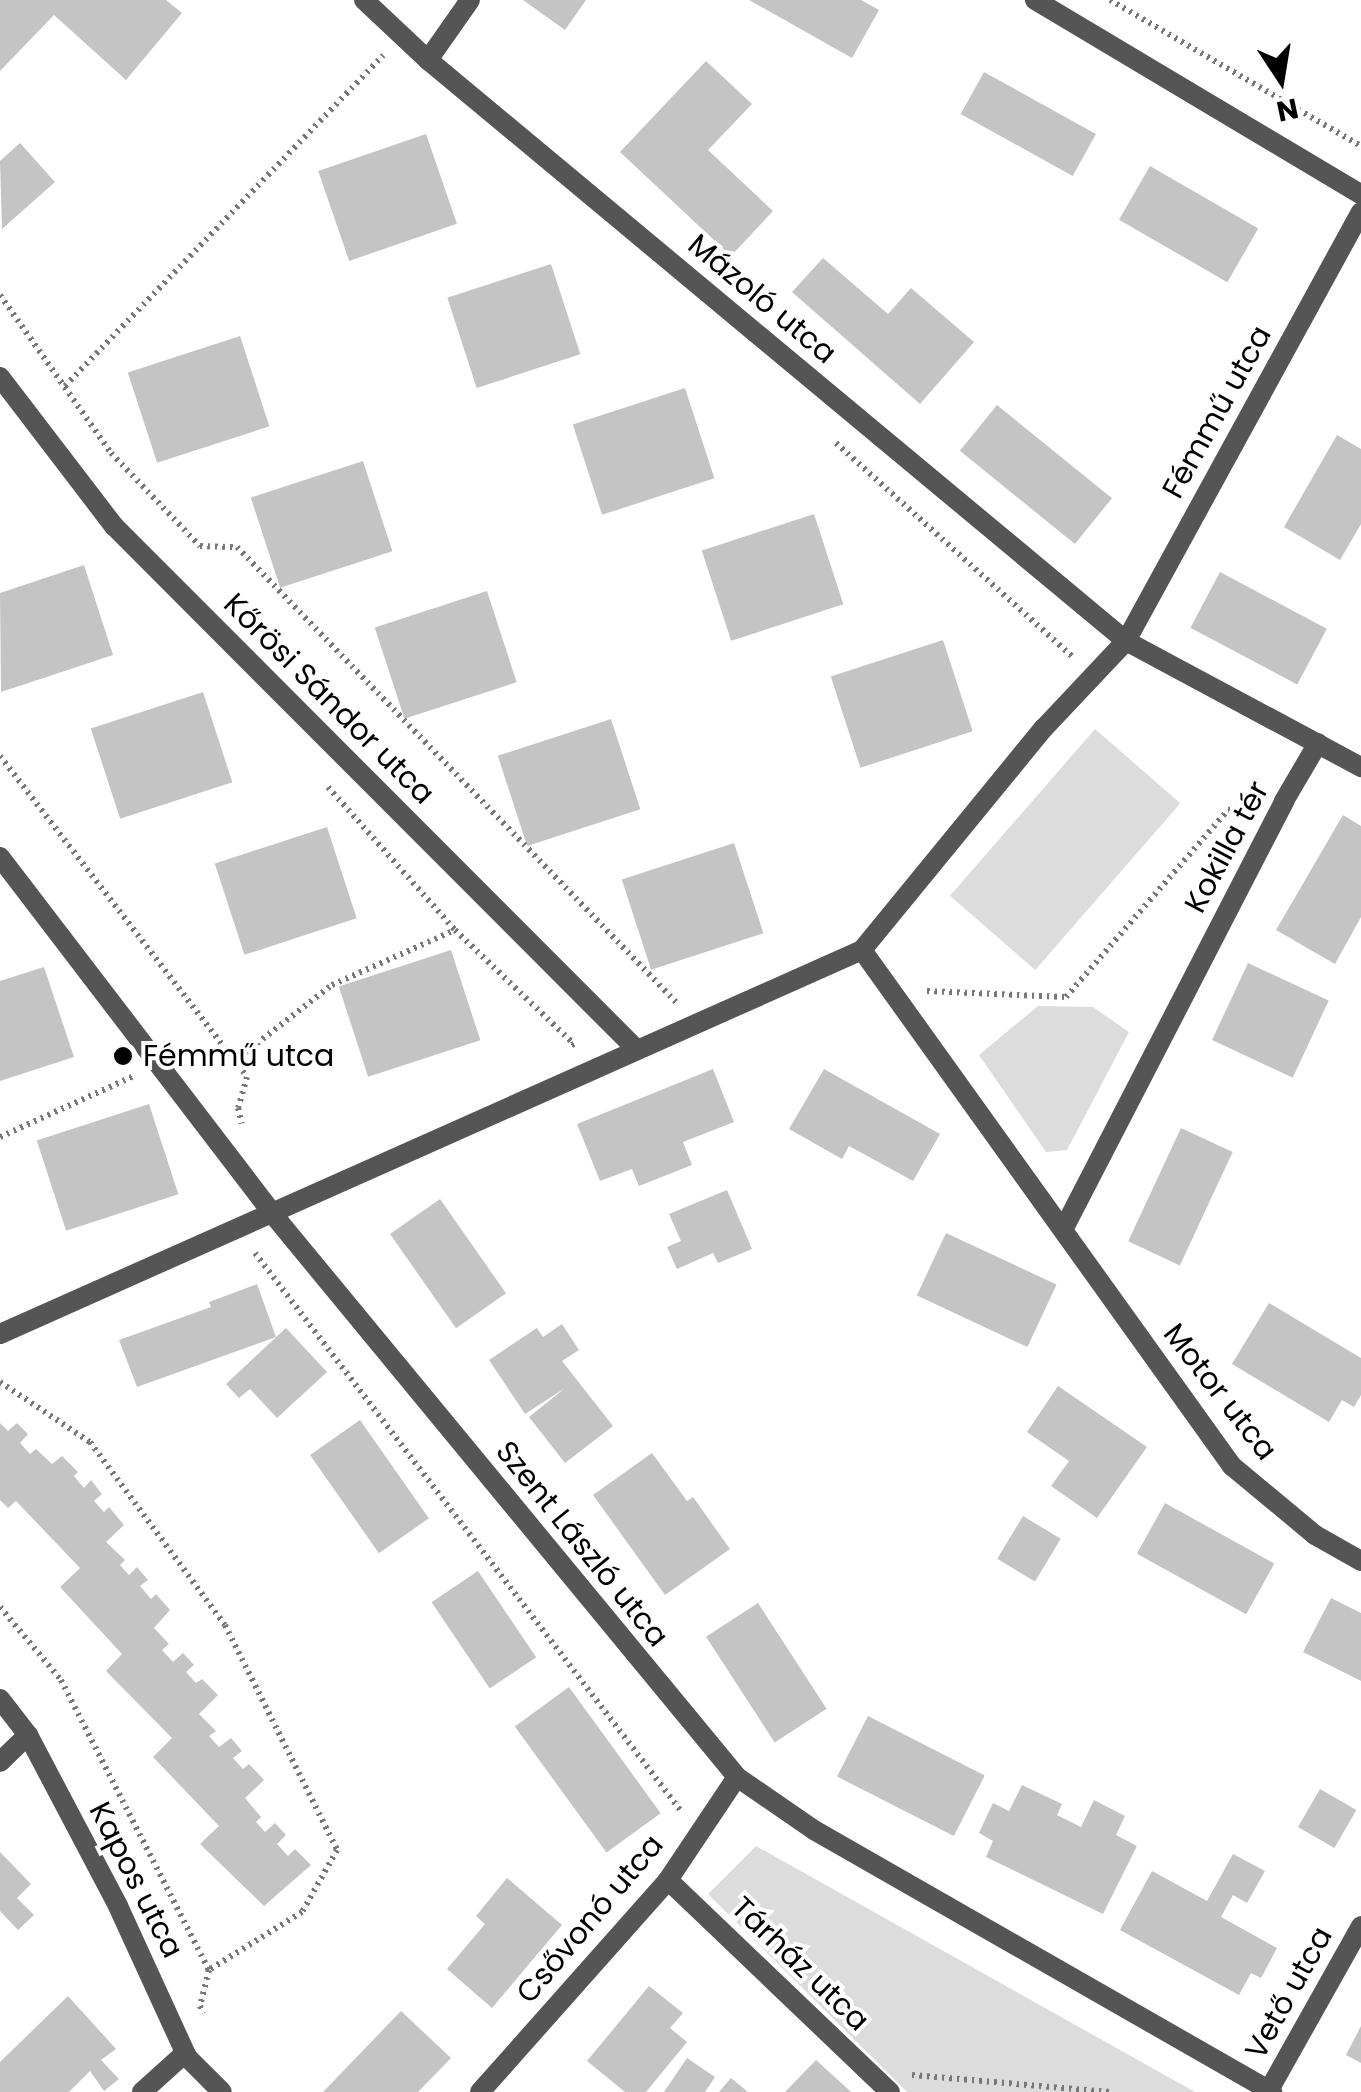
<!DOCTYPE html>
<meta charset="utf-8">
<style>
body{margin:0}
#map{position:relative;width:1361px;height:2092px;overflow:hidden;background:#fff;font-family:Poppins,sans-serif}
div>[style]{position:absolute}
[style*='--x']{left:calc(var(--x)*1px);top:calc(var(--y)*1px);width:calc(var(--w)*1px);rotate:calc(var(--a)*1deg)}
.green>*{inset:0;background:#dcdcdc;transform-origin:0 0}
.building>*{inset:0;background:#c4c4c4;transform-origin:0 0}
.path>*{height:6px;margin-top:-3px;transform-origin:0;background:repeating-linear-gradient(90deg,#777 0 2.5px,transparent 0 7.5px)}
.minor>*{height:20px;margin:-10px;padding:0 10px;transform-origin:10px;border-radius:10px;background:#555}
.tertiary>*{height:20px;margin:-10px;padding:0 10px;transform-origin:10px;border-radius:10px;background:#555}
.dots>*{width:28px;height:28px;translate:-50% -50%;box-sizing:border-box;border:5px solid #fff;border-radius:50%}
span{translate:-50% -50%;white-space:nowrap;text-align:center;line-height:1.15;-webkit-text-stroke:8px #fff;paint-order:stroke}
.street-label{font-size:30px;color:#000}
.poi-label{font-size:30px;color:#000}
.left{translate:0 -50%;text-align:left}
.north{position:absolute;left:1231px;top:30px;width:100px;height:100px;-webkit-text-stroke:8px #fff;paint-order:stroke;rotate:168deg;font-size:28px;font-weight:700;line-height:40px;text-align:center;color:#000}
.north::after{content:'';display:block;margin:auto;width:35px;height:45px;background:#000;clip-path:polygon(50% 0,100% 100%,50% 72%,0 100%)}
</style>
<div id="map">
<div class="green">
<i style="left:1095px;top:729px;width:113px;height:221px;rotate:41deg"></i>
<i style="clip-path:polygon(1038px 1006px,1093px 1007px,1129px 1032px,1067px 1150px,1046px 1152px,979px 1055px)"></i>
<i style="clip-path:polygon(756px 1846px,1195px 2092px,907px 2092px,708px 1894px)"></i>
</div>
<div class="building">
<i style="clip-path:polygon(0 0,166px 0,182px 13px,126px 80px,54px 15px,0 71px)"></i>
<i style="clip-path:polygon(523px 0,586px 0,565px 30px)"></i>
<i style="clip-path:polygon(749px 0,861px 0,879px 10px,852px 58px)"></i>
<i style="clip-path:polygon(706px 61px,752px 104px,708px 150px,773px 211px,731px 256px,620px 152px)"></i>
<i style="left:984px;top:72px;width:128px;height:48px;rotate:29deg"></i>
<i style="left:426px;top:134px;width:95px;height:114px;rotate:71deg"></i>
<i style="clip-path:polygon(20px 143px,55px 182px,2px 229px,0 161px)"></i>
<i style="left:1150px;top:166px;width:125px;height:62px;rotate:30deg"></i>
<i style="clip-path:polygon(823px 258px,888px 314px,911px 288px,974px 342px,920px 404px,792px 292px)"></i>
<i style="left:551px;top:264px;width:95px;height:109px;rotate:72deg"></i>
<i style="left:240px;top:336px;width:95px;height:118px;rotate:72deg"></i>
<i style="left:685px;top:388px;width:95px;height:118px;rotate:72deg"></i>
<i style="left:997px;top:405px;width:148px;height:59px;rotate:39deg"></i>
<i style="clip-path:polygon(1337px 435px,1361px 449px,1361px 524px,1340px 560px,1284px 527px)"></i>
<i style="left:363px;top:461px;width:95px;height:118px;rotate:72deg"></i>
<i style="left:814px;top:514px;width:95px;height:118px;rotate:72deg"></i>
<i style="clip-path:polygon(84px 565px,113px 655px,1px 692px,0 593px)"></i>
<i style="left:1220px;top:572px;width:121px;height:63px;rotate:28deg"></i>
<i style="left:487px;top:591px;width:96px;height:118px;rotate:72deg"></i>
<i style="left:943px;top:640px;width:96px;height:118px;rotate:72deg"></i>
<i style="left:203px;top:692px;width:95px;height:118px;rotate:72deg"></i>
<i style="left:611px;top:719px;width:95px;height:119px;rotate:72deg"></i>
<i style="clip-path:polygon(1343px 815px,1361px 826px,1361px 917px,1335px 964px,1276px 930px)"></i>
<i style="left:327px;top:827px;width:96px;height:118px;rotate:72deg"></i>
<i style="left:734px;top:843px;width:95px;height:118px;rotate:72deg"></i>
<i style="left:451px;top:950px;width:95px;height:118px;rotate:72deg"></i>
<i style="left:1248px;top:963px;width:89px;height:85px;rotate:25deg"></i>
<i style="clip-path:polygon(44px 967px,74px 1057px,0 1081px,0 981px)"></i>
<i style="clip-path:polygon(713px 1069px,734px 1122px,683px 1142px,692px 1165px,639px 1186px,632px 1169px,600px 1181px,577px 1124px)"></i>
<i style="clip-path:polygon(824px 1069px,940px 1134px,913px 1181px,849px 1146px,842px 1159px,789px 1129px)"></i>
<i style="left:149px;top:1104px;width:95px;height:118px;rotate:72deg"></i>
<i style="left:1181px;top:1128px;width:57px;height:125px;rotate:25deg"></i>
<i style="clip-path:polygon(727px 1190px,752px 1249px,718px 1263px,713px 1253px,677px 1269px,667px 1247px,681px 1241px,669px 1214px)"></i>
<i style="left:440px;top:1199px;width:115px;height:61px;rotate:55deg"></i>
<i style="left:946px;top:1233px;width:122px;height:69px;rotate:25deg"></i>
<i style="clip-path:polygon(257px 1284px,276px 1337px,137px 1387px,119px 1340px,211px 1307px,209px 1302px)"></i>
<i style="clip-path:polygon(1269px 1303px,1361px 1358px,1361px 1395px,1354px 1407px,1342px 1400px,1329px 1422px,1232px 1364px)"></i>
<i style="clip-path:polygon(562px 1324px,579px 1350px,562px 1361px,613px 1426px,565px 1463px,529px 1417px,565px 1388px,525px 1414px,489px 1360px,537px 1328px,543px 1337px)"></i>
<i style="clip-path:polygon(286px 1328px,327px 1372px,277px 1418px,250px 1389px,239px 1398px,226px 1384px)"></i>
<i style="clip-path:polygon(1058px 1386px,1147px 1447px,1097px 1518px,1051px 1486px,1069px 1461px,1027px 1432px)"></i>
<i style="left:360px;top:1420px;width:120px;height:61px;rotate:55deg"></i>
<i style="clip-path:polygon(0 1423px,8px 1431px,17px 1423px,28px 1434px,20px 1443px,30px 1454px,36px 1449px,52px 1464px,62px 1456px,78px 1472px,74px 1476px,84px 1488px,91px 1480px,102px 1494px,94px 1501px,104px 1512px,109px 1507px,124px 1525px,106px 1542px,125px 1560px,120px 1565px,129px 1575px,137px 1567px,148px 1580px,140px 1586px,151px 1599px,156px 1594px,170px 1610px,154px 1628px,169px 1644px,162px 1650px,173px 1662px,183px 1653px,194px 1665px,186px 1672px,196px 1683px,202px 1679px,218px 1695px,199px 1714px,216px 1731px,209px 1736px,219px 1747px,231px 1738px,242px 1751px,233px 1758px,243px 1769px,249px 1764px,264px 1780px,245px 1798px,261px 1817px,256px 1822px,265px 1832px,275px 1823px,286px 1835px,277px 1844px,288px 1856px,295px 1849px,311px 1865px,264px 1906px,200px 1844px,219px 1826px,153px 1757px,172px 1738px,106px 1671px,122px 1654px,60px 1587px,80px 1568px,16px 1501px,8px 1508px,0 1500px)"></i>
<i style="clip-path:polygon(652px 1453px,687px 1501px,693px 1497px,730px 1549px,665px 1595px,593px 1495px)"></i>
<i style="left:1165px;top:1503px;width:125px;height:58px;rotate:29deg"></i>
<i style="left:1023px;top:1516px;width:44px;height:50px;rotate:31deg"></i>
<i style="left:478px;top:1571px;width:104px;height:56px;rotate:56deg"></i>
<i style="clip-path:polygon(1331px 1598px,1361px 1613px,1361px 1681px,1303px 1652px)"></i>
<i style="left:758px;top:1603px;width:126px;height:62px;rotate:57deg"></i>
<i style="left:569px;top:1687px;width:156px;height:67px;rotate:54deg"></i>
<i style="left:868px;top:1716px;width:131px;height:68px;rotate:27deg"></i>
<i style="clip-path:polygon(1022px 1785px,1062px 1804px,1057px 1815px,1081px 1827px,1094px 1800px,1125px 1816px,1116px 1835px,1137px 1846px,1103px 1914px,986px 1857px,993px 1841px,979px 1833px,993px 1803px,1009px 1811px)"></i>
<i style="left:1320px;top:1789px;width:42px;height:44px;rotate:30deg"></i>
<i style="clip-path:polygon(0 1852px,31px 1884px,17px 1898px,34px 1915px,18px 1930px,0 1911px)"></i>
<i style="clip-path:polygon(1233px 1854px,1265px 1871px,1247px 1903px,1233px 1895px,1221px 1917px,1277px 1948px,1261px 1978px,1251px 1973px,1239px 1995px,1120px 1930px,1152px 1871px,1207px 1901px)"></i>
<i style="clip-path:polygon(507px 1878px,562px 1925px,492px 2008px,447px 1969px,485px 1924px,476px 1916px)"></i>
<i style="clip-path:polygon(649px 1986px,683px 2013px,670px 2028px,687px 2042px,646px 2092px,625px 2092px,587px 2061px)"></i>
<i style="clip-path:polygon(68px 1996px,116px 2049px,101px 2060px,119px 2079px,104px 2091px,90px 2071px,69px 2092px,0 2092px,0 2062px)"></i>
<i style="clip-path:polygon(401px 2011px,451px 2058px,418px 2092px,323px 2092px)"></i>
<i style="clip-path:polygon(1361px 2026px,1361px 2063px,1346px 2055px)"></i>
<i style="clip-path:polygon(687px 2058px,715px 2077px,705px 2092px,664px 2092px)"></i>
<i style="clip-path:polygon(816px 2060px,851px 2092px,785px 2092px)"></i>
<i style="clip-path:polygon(731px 2078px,748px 2092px,719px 2092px)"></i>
</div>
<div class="path">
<i style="--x:1110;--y:0;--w:290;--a:30.2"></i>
<i style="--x:0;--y:295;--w:193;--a:54.9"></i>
<i style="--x:111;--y:453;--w:129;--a:46.3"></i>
<i style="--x:200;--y:546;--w:37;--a:2"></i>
<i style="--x:237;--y:547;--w:632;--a:46.03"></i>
<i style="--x:65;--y:386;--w:459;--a:-46.1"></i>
<i style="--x:836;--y:443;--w:318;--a:42.1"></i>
<i style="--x:0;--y:756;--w:405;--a:52.4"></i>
<i style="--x:247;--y:1077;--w:32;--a:106"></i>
<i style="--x:238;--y:1108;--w:16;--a:76"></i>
<i style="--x:328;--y:787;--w:191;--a:48.4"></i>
<i style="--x:455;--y:930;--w:165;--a:43.8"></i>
<i style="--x:574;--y:1044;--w:7;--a:153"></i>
<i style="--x:927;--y:991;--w:139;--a:2.5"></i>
<i style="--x:1066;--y:997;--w:247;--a:-49.1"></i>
<i style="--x:1228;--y:810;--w:21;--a:-8"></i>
<i style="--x:233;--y:1062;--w:125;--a:-37.9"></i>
<i style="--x:332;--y:985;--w:135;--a:-24.1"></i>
<i style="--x:0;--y:1137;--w:147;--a:-24.5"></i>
<i style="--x:255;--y:1253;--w:702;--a:52.64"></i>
<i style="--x:0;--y:1382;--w:108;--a:33.7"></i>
<i style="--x:90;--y:1442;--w:227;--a:53.6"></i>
<i style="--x:225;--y:1625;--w:251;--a:63.5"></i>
<i style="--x:337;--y:1850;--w:71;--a:119.4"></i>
<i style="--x:302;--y:1912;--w:110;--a:148.1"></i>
<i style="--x:0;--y:1607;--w:95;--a:50.1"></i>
<i style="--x:61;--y:1680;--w:326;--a:63"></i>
<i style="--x:209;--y:1970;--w:37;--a:104"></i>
<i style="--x:200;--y:2006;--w:8;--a:67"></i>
<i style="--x:912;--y:2075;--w:199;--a:4.9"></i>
</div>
<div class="minor">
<i style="--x:364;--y:0;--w:88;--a:43.2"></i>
<i style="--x:428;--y:60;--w:908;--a:39.77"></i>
<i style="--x:1126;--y:641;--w:267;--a:28.2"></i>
<i style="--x:428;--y:60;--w:73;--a:-55"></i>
<i style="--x:0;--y:377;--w:188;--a:52.6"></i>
<i style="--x:114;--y:526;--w:738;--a:45.05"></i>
<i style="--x:862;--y:950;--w:635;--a:54.36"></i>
<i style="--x:1232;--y:1466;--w:108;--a:39.7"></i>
<i style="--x:1315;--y:1535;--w:53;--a:29.5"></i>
<i style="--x:1063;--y:1230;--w:483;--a:-62.7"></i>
<i style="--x:1284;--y:801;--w:67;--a:-59.6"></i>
<i style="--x:0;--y:1334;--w:944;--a:-24.01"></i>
<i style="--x:862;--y:950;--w:287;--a:-50.7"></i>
<i style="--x:1044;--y:728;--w:120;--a:-46.7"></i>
<i style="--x:1126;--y:641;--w:489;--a:-61.3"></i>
<i style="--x:0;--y:1699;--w:46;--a:52.1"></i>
<i style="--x:28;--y:1735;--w:193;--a:62.2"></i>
<i style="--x:118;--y:1906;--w:166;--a:65.4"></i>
<i style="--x:187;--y:2057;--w:49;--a:45"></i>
<i style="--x:0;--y:1762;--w:39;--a:-44"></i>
<i style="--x:668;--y:1880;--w:307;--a:43.7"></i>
<i style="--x:1269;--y:2090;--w:188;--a:-60.7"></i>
<i style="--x:142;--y:2092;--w:58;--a:-42.2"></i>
<i style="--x:480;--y:2092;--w:283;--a:-48.4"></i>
<i style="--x:668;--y:1880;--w:124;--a:-56.2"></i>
</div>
<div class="tertiary">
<i style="--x:1035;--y:0;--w:379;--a:30.8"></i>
<i style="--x:0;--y:857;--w:447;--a:52.6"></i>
<i style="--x:271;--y:1212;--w:732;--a:50.48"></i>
<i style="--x:737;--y:1777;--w:93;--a:34.5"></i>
<i style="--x:814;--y:1830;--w:528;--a:29.77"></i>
</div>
<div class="dots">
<i style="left:123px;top:1056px;background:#000"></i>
</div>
<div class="street-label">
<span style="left:762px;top:299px;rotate:40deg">Mázoló utca</span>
<span style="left:1217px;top:412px;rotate:-61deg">Fémmű utca</span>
<span style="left:329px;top:699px;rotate:45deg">Kőrösi Sándor utca</span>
<span style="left:1227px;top:847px;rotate:-62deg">Kokilla tér</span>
<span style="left:1220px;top:1392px;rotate:52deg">Motor utca</span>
<span style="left:582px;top:1544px;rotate:51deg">Szent László utca</span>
<span style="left:136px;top:1880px;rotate:63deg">Kapos utca</span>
<span style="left:590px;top:1919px;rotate:-50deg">Csővonó utca</span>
<span style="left:800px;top:1964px;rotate:44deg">Tárház utca</span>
<span style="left:1289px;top:1993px;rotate:-61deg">Vető utca</span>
</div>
<div class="poi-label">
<span class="left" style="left:143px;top:1056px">Fémmű utca</span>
</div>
<div class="north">N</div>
</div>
